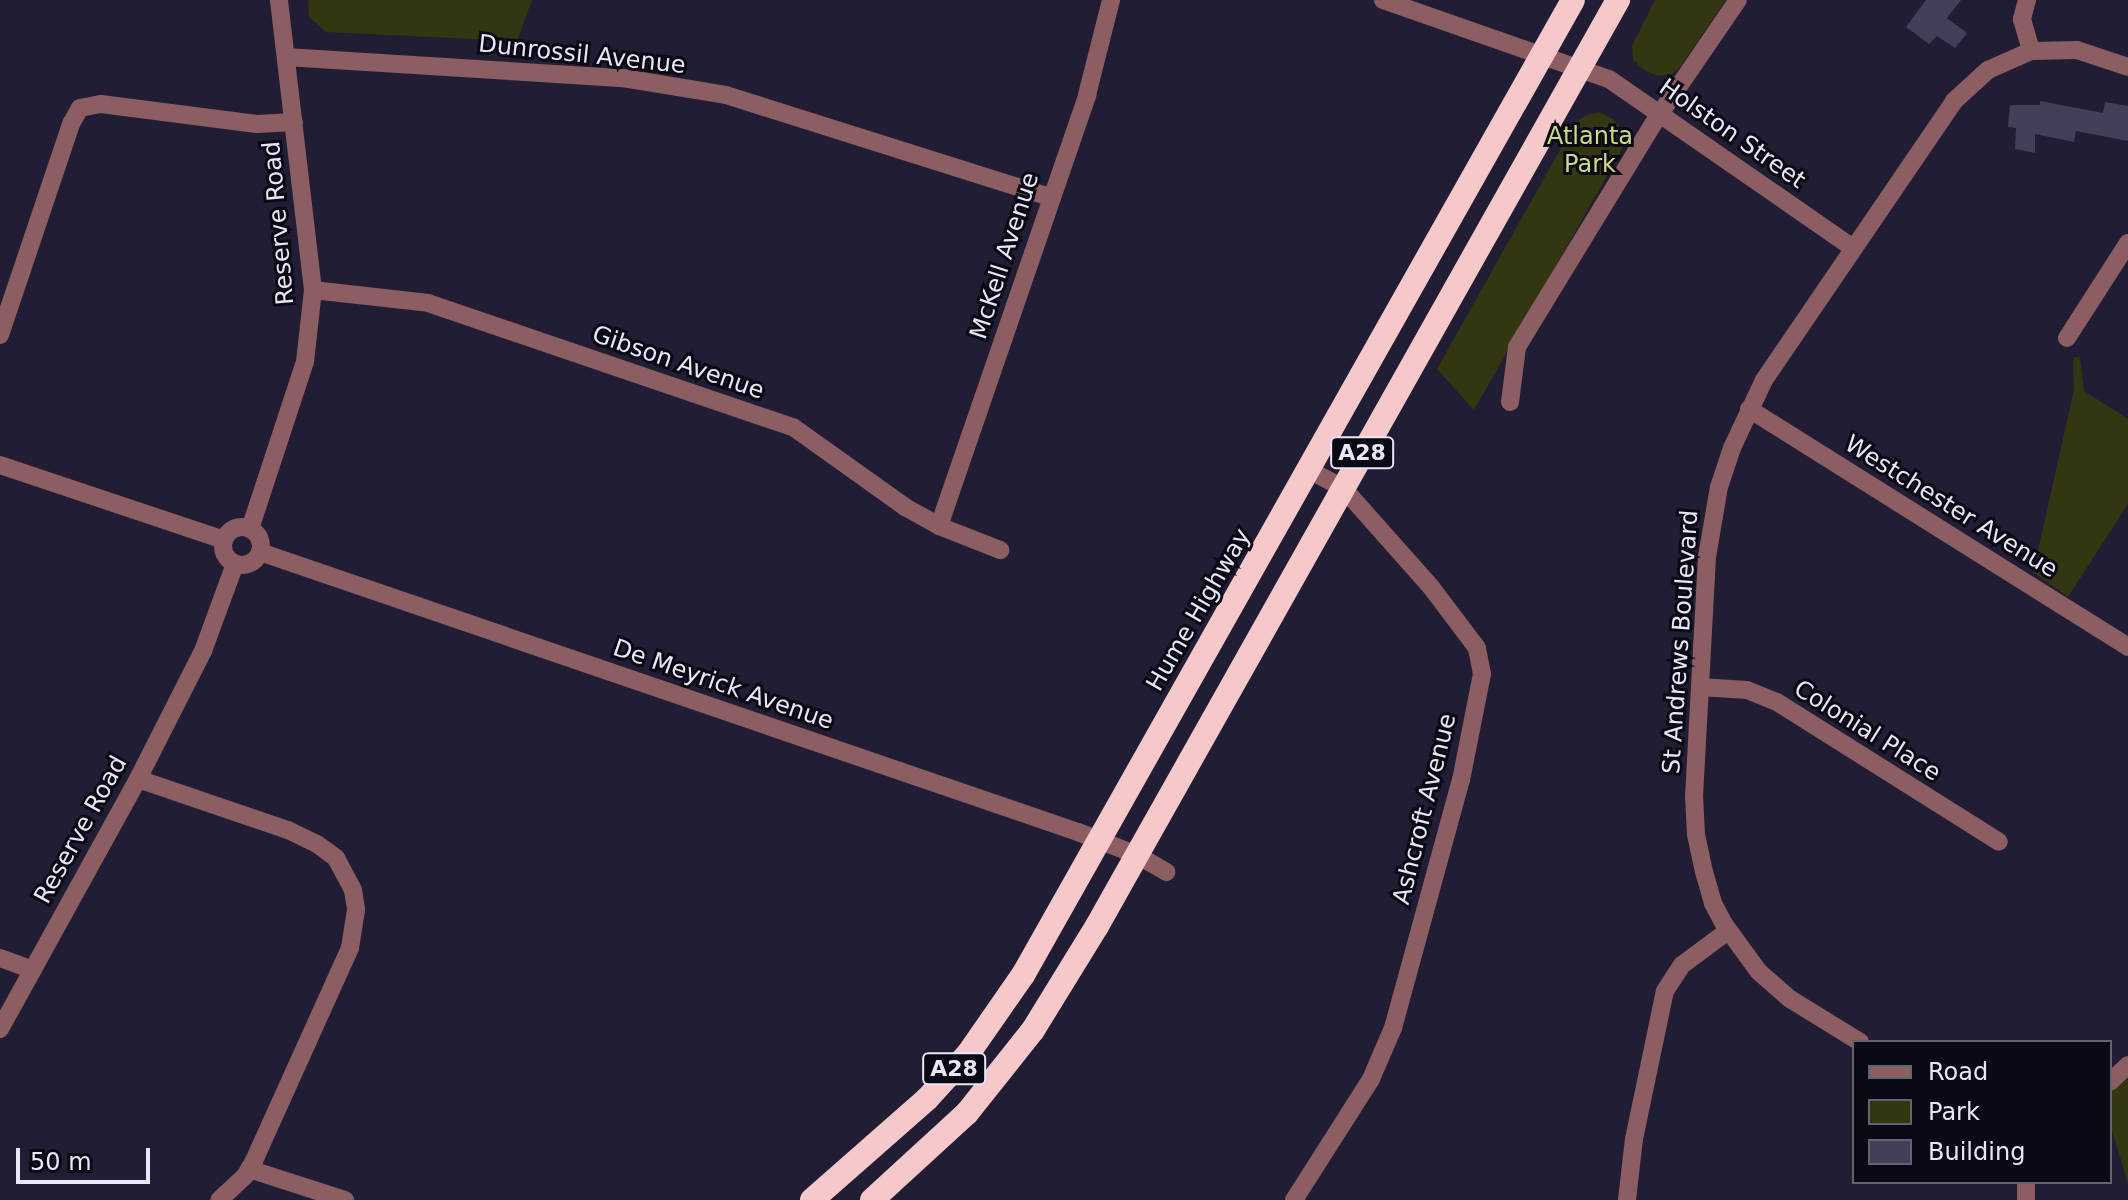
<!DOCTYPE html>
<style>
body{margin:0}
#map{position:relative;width:2128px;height:1200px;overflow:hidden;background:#211d35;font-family:"DejaVu Sans",sans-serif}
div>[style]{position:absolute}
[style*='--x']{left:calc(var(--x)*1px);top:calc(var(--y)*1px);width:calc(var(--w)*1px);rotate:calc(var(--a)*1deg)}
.green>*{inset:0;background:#333610}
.building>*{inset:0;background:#433f5a}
.street>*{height:18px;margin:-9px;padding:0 9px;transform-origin:9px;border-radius:9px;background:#8c5d61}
.street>.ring{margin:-9px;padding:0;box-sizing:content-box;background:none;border:18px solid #8c5d61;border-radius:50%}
.highway>*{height:24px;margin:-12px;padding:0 12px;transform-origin:12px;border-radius:12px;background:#f7c8ca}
span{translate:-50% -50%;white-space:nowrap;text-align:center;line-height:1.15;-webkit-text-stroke:6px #0b0914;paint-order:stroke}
.shield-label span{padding:2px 6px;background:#0b0914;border:2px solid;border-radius:6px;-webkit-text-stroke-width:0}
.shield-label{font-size:22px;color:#e8e7f7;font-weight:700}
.street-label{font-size:24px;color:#e8e7f7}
.park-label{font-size:24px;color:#d0d986}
.legend{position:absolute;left:1852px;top:1040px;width:260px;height:144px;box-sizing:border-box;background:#0b0914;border:2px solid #63626f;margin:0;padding:10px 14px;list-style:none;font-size:24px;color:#e8e7f7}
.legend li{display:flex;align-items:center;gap:16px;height:40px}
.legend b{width:40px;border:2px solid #63626f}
.scale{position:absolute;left:16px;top:1148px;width:134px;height:36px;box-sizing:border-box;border:4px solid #e8e7f7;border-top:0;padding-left:10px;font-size:24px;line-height:28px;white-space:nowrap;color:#e8e7f7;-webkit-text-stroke:6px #0b0914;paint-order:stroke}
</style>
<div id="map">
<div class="green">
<i style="clip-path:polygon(308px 0,532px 0,517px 41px,326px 32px,309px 17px)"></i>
<i style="clip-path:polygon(1655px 0,1726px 0,1681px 66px,1672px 74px,1658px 76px,1646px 71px,1633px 60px,1632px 46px)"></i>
<i style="clip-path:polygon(1599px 112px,1613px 119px,1623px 130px,1625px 141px,1620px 153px,1474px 410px,1437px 369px,1575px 123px,1586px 115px)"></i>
<i style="clip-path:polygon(2080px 357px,2084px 391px,2128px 419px,2128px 504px,2068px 597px,2033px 572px,2074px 390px,2073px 358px)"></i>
<i style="clip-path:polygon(2128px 1079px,2128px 1184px,2110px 1123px,2110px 1093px)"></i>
</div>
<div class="building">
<i style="clip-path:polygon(1926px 0,1961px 0,1947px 18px,1967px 33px,1955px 48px,1937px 36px,1929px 44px,1906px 27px)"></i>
<i style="clip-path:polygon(2040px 101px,2103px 113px,2105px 102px,2128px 106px,2128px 141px,2076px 131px,2074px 142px,2035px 134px,2035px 153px,2015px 149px,2016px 128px,2008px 127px,2010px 105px,2040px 105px)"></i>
</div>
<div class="street">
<i style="--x:1383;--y:0;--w:239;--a:19.3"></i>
<i style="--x:1609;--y:79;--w:297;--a:34.7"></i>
<i style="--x:2027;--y:0;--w:20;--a:105"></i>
<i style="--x:2022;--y:19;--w:33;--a:74"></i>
<i style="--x:286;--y:57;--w:338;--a:3.6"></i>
<i style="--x:623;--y:78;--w:104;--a:9.4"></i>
<i style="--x:726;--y:95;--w:339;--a:17.5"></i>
<i style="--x:313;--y:290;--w:116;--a:6.4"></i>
<i style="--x:428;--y:303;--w:385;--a:18.8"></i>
<i style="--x:793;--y:427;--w:138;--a:35.5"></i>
<i style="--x:905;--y:507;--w:39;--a:29"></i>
<i style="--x:939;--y:526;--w:66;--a:21.5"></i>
<i style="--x:0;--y:335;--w:223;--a:-71.4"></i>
<i style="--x:71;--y:124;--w:18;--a:-61"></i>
<i style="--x:80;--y:108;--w:21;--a:-11"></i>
<i style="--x:101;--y:104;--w:157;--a:7.3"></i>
<i style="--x:257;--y:124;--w:37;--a:-3"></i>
<i style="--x:2067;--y:338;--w:113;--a:-57.3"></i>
<i style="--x:1510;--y:402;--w:55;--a:-82.7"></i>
<i style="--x:1517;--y:347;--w:261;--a:-58.6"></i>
<i style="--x:1653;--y:124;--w:150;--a:-55.6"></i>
<i style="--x:1749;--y:409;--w:448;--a:32.1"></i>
<i style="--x:0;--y:465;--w:236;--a:18.5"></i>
<i style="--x:939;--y:526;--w:456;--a:-71"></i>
<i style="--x:1087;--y:95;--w:98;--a:-75.8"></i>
<i class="ring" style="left:223px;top:527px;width:20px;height:20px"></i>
<i style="--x:250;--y:529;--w:176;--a:-71.8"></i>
<i style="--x:305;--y:362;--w:72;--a:-83.7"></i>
<i style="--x:313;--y:290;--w:292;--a:-96.7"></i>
<i style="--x:260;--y:552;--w:865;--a:18.9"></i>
<i style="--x:1078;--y:832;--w:63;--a:21.3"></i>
<i style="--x:1137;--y:855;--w:34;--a:30"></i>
<i style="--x:1700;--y:687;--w:47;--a:3.7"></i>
<i style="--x:1747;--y:690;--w:32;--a:22"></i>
<i style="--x:1777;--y:702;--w:262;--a:32.2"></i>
<i style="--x:138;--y:779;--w:158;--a:18.8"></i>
<i style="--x:288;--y:830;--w:32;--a:26"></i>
<i style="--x:317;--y:844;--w:24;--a:36"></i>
<i style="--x:336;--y:858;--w:36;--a:62"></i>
<i style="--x:353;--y:890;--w:20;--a:81"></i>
<i style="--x:356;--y:910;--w:38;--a:99"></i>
<i style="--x:350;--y:948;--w:234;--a:114.3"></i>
<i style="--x:254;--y:1161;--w:17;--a:121"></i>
<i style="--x:245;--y:1176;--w:35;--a:137"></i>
<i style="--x:0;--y:958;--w:35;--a:20"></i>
<i style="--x:0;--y:1029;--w:286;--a:-61.1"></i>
<i style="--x:138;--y:779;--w:144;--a:-63.1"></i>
<i style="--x:203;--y:651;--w:93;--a:-69.8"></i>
<i style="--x:1860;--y:1042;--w:82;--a:-148.4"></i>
<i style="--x:1790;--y:999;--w:41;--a:-138.9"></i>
<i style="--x:1759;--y:972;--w:59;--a:-126.1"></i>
<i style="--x:1724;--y:924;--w:24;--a:-118"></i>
<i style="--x:1713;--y:903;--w:32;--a:-106"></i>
<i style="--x:1704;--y:872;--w:39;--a:-102"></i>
<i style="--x:1696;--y:834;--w:37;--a:-93"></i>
<i style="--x:1694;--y:797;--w:240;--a:-86.9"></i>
<i style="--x:1707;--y:557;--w:71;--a:-80.3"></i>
<i style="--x:1719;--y:487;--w:41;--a:-71.6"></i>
<i style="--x:1732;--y:448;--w:75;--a:-64.8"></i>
<i style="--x:1764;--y:380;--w:338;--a:-55.7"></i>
<i style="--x:1954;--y:101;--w:46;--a:-42.4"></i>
<i style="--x:1988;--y:70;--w:47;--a:-23.8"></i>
<i style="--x:2031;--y:51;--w:46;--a:-1.2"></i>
<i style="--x:2077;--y:50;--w:54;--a:18.4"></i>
<i style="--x:2110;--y:1082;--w:25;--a:-43"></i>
<i style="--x:249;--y:1169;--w:101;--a:17.9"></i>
<i style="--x:2026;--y:1182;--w:18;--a:90"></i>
<i style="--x:1294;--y:1200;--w:143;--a:-57.5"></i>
<i style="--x:1371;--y:1079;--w:56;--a:-66.7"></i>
<i style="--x:1393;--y:1028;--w:257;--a:-74.7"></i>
<i style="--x:1461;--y:780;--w:108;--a:-78.8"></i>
<i style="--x:1482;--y:674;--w:26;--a:-101"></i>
<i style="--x:1477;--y:648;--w:76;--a:-127"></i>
<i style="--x:1431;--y:587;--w:132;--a:-131.6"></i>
<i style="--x:1343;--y:488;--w:38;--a:-152"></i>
<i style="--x:1627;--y:1200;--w:61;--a:-83.5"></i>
<i style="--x:1634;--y:1139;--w:151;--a:-78.2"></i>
<i style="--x:1665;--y:991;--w:31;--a:-57"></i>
<i style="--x:1682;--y:965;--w:57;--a:-36.5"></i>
</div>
<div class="highway">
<i style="--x:812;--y:1200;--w:153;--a:-41.3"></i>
<i style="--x:927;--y:1099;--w:61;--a:-47.7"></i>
<i style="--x:968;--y:1054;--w:96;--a:-55.2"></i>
<i style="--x:1023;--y:975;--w:1119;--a:-60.57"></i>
<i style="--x:872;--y:1200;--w:129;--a:-42.5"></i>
<i style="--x:967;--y:1113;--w:106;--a:-51.5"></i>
<i style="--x:1033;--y:1030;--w:122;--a:-58.4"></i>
<i style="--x:1097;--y:926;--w:1063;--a:-60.64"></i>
</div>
<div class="shield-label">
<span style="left:1362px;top:453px">A28</span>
<span style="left:954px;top:1069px">A28</span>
</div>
<div class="street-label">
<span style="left:582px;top:55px;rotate:6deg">Dunrossil Avenue</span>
<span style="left:1732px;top:134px;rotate:35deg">Holston Street</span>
<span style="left:279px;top:223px;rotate:-95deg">Reserve Road</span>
<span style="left:1005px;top:256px;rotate:-72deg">McKell Avenue</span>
<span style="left:678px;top:363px;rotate:19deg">Gibson Avenue</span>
<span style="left:1951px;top:507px;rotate:32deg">Westchester Avenue</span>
<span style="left:1199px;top:610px;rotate:-60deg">Hume Highway</span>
<span style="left:1681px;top:642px;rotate:-86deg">St Andrews Boulevard</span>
<span style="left:723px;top:685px;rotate:19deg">De Meyrick Avenue</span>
<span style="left:1867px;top:731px;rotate:32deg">Colonial Place</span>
<span style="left:1425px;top:809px;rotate:-76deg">Ashcroft Avenue</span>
<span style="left:81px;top:830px;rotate:-61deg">Reserve Road</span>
</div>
<div class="park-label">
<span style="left:1590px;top:151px">Atlanta<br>Park</span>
</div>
<ul class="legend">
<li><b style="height:10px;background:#8c5d61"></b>Road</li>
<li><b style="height:22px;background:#333610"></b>Park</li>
<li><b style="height:22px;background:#433f5a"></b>Building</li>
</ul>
<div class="scale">50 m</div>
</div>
